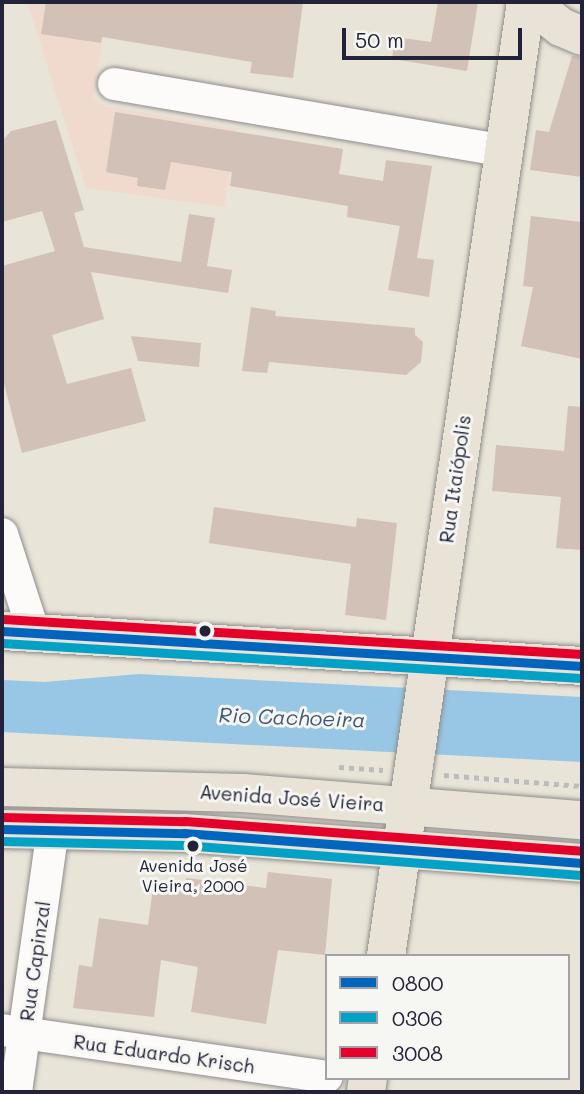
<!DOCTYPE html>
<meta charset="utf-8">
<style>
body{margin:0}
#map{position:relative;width:584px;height:1094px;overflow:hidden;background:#e8e4d8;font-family:Mali,sans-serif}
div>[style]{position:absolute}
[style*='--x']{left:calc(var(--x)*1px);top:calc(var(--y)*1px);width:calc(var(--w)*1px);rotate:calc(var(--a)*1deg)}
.built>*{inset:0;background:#f0dace}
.water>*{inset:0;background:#97c7e5}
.building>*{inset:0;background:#d1c1b6}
.path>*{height:4.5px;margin-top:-2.25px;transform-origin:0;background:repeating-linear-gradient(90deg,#bdbcbd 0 5px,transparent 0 10px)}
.roads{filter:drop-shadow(0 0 2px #8f8d8b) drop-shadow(0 0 2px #8f8d8b)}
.minor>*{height:32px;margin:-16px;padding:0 16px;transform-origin:16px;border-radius:16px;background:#fcfbf9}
.major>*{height:38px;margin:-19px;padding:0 19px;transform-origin:19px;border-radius:19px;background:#e9e2d6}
.bus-1>*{height:9px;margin:-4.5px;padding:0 4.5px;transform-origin:4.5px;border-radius:4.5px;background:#0065bd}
.bus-2>*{height:9px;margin:-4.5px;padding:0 4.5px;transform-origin:4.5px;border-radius:4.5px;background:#02a2c7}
.bus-3>*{height:9px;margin:-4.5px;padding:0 4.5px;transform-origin:4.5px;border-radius:4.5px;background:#e4002b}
.dots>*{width:19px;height:19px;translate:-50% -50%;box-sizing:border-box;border:4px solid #f6f6f2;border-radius:50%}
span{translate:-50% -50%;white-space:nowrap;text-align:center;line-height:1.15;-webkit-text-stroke:6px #f6f6f2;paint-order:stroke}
.bus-label{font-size:17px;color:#22223b}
.street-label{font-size:19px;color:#22223b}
.water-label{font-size:21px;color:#3f5779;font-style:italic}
.frame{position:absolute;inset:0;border:4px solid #22223b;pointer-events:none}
.legend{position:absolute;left:325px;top:954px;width:245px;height:126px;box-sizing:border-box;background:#f6f6f2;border:2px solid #a1a1a9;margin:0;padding:9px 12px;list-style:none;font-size:21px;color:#22223b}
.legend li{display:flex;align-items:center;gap:14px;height:35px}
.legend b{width:35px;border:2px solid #a1a1a9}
.scale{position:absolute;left:342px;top:28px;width:180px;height:32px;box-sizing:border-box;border:4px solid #22223b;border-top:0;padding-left:9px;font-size:21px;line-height:24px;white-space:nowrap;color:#22223b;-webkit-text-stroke:5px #f6f6f2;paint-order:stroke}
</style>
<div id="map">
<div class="built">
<i style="clip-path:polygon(27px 2px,109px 2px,93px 97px,104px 106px,237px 129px,224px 207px,86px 188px)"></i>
</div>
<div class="water">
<i style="clip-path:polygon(139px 674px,582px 697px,582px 762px,2px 732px,2px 680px,44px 682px)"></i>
</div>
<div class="building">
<i style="clip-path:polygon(46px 2px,303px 2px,293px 78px,250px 73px,252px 62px,102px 37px,101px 43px,41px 34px)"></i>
<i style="clip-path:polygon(438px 2px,478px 2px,467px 71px,392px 59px,395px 37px,431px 42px)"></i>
<i style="clip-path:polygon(572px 56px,582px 57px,582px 177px,530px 170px,536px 130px,549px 132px)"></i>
<i style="clip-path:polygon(115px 112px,343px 149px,339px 174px,383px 181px,386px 160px,432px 166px,417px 258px,434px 260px,429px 297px,388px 290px,400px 226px,347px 217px,348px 206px,230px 186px,232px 172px,171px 162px,165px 190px,137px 186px,138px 178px,106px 172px)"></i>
<i style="clip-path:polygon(56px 120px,84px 210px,74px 213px,84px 247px,181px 262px,189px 214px,215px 218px,207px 266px,232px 270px,228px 293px,91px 272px,104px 319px,52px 335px,67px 384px,131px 368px,146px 421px,22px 453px,2px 376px,2px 266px,55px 251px,42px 211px,2px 222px,2px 141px,11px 131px)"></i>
<i style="clip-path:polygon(531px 216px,582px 222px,582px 359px,521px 346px,533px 287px,523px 286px)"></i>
<i style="clip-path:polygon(251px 307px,276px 311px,275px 316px,415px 328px,415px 335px,423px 342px,421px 362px,406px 375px,269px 362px,267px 373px,242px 371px)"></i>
<i style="clip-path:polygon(131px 336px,201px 343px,199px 367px,138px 361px)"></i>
<i style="clip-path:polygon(568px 406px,582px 407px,582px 550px,556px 548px,561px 497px,492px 491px,496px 445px,564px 451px)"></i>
<i style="clip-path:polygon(214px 507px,356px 527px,357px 518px,397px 523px,386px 620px,345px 615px,351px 564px,209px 543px)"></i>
<i style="clip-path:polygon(268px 872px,332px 879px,325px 955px,278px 950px,266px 1024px,191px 1012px,198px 967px,161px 960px,154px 1017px,73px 1008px,79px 965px,92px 967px,99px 918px,148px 925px,153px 888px,184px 892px,186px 878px,266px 888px)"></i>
</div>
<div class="path">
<i style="--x:339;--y:767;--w:44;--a:3.9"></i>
<i style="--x:444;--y:775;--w:138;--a:4.6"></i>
</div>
<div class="roads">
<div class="minor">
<i style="--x:114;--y:84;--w:396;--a:9.7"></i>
<i style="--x:2;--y:534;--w:104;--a:72.1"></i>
<i style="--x:2;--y:1030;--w:328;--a:8.2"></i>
<i style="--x:16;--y:1092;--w:266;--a:-82"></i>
</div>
<div class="major">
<i style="--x:529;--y:2;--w:41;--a:38"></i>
<i style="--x:561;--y:27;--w:23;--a:23"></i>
<i style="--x:2;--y:631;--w:581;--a:3.45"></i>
<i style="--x:2;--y:787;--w:241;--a:1.4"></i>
<i style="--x:243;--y:793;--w:340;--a:4.6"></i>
<i style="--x:2;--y:829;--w:182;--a:1.3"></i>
<i style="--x:184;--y:833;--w:399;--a:4.3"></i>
<i style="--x:386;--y:956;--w:964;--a:-81.65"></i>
<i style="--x:366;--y:1092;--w:14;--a:-82"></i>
</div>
</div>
<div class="bus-1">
<i style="--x:2;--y:631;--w:581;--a:3.45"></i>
<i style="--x:2;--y:829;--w:182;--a:1.3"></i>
<i style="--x:184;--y:833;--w:399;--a:4.3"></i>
</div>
<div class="bus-2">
<i style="--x:2;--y:643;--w:580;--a:3.46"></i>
<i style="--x:2;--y:841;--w:181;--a:1.3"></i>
<i style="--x:183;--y:845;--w:399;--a:4.3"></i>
</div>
<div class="bus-3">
<i style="--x:3;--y:619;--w:580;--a:3.46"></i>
<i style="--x:2;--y:817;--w:183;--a:1.3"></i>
<i style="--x:185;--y:821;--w:398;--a:4.3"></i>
</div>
<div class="dots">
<i style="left:205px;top:631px;background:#22223b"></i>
<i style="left:193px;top:846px;background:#22223b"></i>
</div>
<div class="bus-label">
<span style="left:193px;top:876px">Avenida José<br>Vieira, 2000</span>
</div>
<div class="street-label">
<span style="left:455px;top:479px;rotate:-82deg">Rua Itaiópolis</span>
<span style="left:292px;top:798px;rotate:4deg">Avenida José Vieira</span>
<span style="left:35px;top:961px;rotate:-82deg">Rua Capinzal</span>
<span style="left:164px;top:1054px;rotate:8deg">Rua Eduardo Krisch</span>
</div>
<div class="water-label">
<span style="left:292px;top:717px;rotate:2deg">Rio Cachoeira</span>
</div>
<div class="frame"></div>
<ul class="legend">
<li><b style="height:9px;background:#0065bd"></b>0800</li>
<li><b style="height:9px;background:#02a2c7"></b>0306</li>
<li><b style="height:9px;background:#e4002b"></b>3008</li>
</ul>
<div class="scale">50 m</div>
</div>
